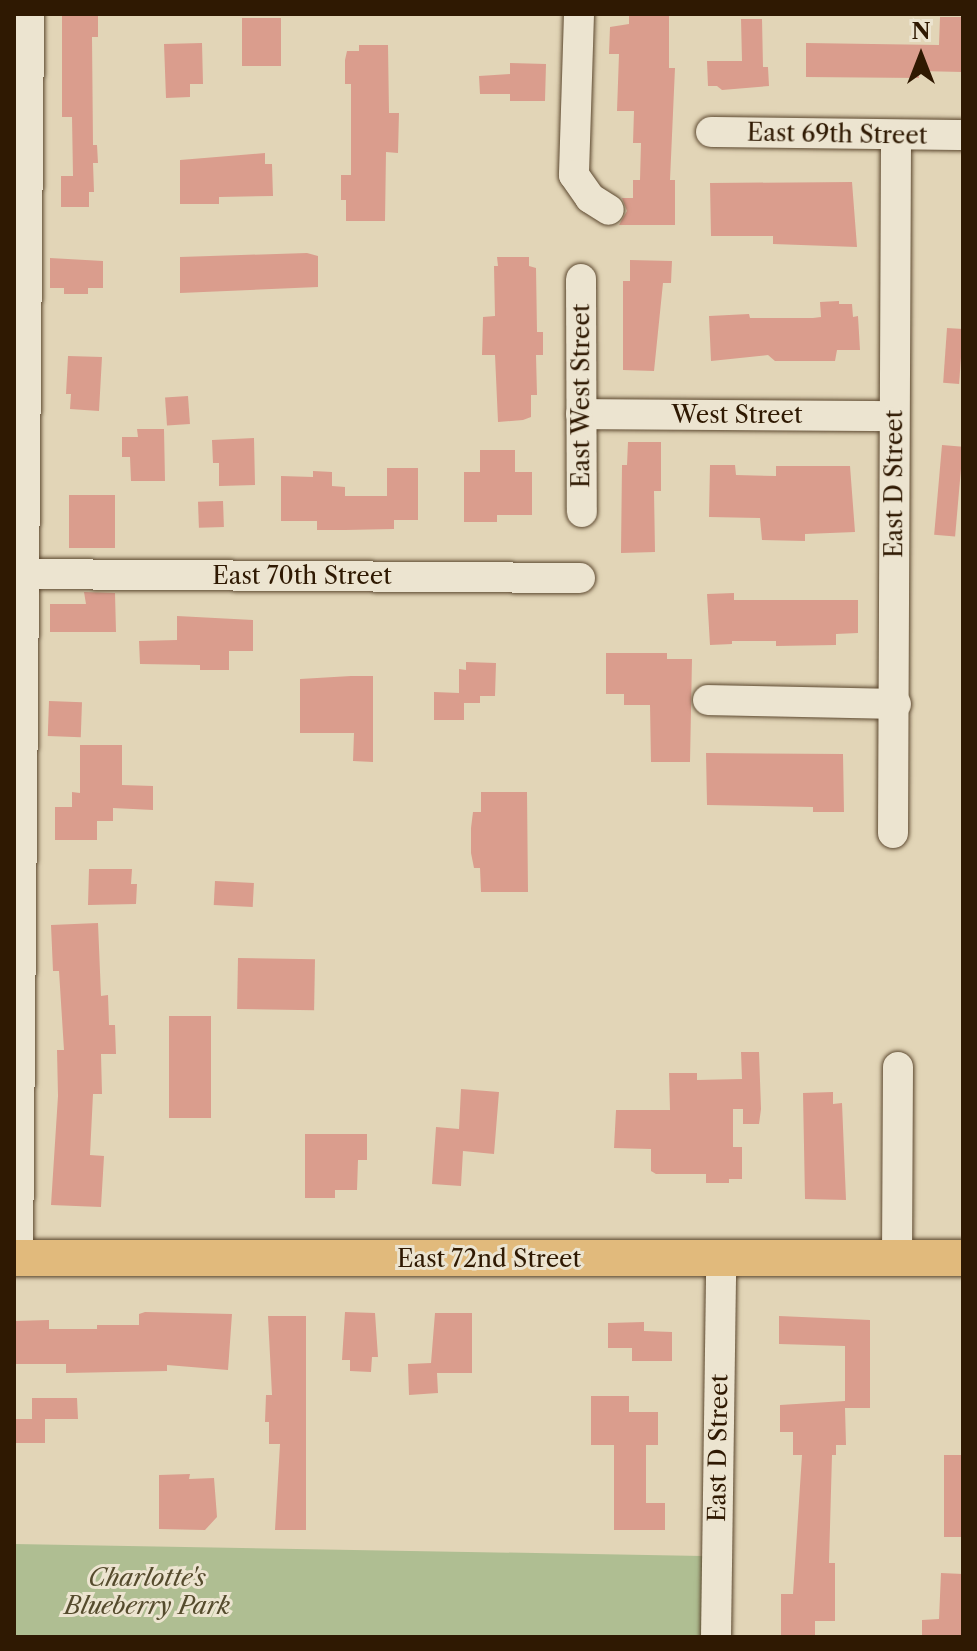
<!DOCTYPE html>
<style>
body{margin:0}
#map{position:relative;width:977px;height:1651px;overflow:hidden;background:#e2d5b7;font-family:"Libre Caslon Text",serif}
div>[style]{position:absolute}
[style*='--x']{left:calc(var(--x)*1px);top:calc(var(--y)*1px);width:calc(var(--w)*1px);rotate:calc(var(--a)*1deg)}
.green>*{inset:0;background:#afbe92;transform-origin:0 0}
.building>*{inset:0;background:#da9d8d;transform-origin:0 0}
.roads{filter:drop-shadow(0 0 2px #5c482f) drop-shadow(0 0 2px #5c482f)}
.minor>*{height:30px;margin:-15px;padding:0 15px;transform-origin:15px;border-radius:15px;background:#ece4d0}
.major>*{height:36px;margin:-18px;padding:0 18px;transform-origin:18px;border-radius:18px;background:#e1ba7c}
span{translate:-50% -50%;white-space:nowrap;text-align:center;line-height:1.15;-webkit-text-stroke:6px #ece4d0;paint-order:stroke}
.street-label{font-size:24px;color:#2f1902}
.park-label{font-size:24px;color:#554b2d;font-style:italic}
.frame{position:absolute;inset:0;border:16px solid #2f1902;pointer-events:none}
.north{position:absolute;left:881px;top:16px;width:80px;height:80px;-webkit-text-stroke:6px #ece4d0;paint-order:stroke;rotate:0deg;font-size:22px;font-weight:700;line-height:32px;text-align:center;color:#2f1902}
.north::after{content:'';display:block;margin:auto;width:28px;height:36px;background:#2f1902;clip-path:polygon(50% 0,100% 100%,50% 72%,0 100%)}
</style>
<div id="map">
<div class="green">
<i style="left:14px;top:1544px;width:703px;height:93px;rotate:1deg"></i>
</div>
<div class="building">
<i style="clip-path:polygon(62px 14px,98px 14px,98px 37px,92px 37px,93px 145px,97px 145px,98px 163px,93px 163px,94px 192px,89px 192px,89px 207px,61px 207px,61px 176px,73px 176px,72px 117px,62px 117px)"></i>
<i style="clip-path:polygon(629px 14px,669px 14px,669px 68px,675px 68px,670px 180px,675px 180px,675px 225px,619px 225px,627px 211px,622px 198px,633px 198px,633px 180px,640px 180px,641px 143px,633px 143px,634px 111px,617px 111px,619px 54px,609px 54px,610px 27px,629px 24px)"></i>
<i style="clip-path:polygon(940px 17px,963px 17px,963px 72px,919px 71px,919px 78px,806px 77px,806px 43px,939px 45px)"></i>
<i style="left:242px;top:18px;width:39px;height:48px"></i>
<i style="clip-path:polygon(741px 19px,762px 19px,763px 67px,768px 67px,769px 86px,722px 90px,717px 86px,708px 86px,707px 61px,742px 61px)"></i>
<i style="clip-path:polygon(202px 43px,203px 84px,190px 84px,190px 97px,166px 98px,164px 44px)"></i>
<i style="clip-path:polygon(359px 45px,388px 45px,389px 113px,399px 113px,398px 153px,386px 152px,385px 221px,346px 221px,346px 200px,341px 200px,341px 175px,351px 175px,351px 84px,345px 84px,345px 60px,347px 51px,359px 51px)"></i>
<i style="clip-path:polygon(510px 63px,546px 64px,545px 101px,510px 101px,510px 94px,480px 94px,479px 76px,510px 74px)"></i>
<i style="clip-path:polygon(265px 153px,265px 164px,272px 164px,273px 196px,219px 197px,219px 204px,180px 204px,180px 160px)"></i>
<i style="clip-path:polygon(852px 182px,857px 247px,773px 244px,773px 236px,711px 236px,710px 183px)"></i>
<i style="clip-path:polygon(307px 253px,318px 256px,318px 287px,180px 293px,180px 257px)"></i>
<i style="clip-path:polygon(497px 257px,529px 257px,529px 266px,536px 268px,537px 332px,543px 332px,543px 355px,536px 355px,537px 395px,531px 395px,531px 417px,523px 420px,498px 422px,495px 355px,482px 355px,483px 317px,495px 316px,494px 266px,498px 266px)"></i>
<i style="clip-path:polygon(50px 258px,103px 261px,103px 288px,88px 288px,88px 294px,64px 294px,64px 288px,50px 288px)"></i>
<i style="clip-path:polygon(630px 260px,672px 261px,671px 283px,663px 283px,654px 371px,623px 370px,623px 281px,630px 281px)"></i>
<i style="clip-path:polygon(839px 301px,839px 304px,852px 304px,853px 317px,858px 316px,860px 350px,837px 350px,835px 361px,775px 361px,768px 355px,711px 361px,709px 316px,749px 314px,750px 318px,813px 318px,821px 317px,820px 302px)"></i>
<i style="left:947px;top:328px;width:16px;height:55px;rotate:4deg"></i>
<i style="clip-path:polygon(68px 356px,102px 357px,99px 411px,70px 409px,71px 394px,66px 394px)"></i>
<i style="left:188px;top:396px;width:28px;height:23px;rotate:86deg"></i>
<i style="clip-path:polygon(137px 429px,164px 429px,165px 481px,131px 481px,130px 457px,122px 457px,122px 437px,138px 437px)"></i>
<i style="clip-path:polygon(254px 438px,255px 485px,219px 486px,219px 463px,213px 463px,212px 440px)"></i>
<i style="clip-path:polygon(628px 442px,661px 442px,661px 491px,654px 491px,655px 552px,621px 553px,622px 465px,627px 465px)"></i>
<i style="left:942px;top:445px;width:21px;height:90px;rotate:5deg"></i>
<i style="clip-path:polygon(480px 450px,515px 450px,515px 472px,532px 472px,532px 515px,497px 515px,497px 522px,464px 522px,464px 472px,480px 472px)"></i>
<i style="clip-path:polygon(710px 465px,735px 465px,736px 475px,776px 476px,776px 466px,850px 466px,855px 532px,805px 534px,805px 541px,762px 540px,760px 518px,709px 517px)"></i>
<i style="clip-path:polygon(387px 468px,418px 468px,418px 520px,394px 520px,394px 529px,345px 530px,317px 530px,317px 521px,281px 521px,281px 476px,313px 477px,313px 471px,332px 472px,332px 486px,345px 487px,345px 496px,387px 496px)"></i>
<i style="left:115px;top:495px;width:53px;height:46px;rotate:90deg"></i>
<i style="left:223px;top:501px;width:26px;height:25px;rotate:88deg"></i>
<i style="clip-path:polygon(84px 592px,115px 593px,116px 632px,50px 632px,50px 604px,86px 604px)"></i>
<i style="clip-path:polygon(734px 593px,734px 600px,858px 600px,858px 633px,836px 634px,836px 645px,776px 646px,776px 641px,732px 641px,732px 644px,710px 645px,707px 594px)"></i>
<i style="clip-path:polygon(177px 616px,253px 620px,253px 651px,229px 651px,229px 670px,200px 670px,200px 665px,140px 664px,139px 641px,177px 640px)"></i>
<i style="clip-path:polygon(606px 653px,667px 653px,667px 659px,692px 659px,690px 762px,651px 762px,650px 705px,624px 705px,624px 694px,606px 694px)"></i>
<i style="clip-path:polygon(466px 662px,496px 663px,495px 696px,480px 696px,480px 703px,464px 703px,464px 720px,434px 720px,434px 692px,459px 693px,459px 669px,466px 670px)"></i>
<i style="clip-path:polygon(351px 676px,373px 676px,373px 762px,353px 761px,354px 733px,300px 733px,300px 679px)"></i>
<i style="left:49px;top:701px;width:33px;height:35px;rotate:2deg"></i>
<i style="clip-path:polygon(80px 745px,122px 745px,122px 785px,153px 786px,153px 810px,113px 808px,113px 821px,97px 821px,97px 840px,55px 840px,55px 807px,72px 807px,72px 792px,80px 793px)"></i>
<i style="clip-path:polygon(706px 753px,843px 754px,844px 812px,813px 812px,813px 807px,707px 805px)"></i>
<i style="clip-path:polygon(481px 792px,527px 792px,528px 892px,481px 892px,480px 868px,474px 868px,471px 853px,471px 828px,473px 812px,481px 812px)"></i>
<i style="clip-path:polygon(89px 869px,132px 869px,131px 884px,137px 884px,136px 904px,88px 905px)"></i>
<i style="left:215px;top:881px;width:39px;height:24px;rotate:3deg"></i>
<i style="clip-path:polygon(98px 923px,101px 996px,108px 995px,109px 1025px,115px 1025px,116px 1054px,101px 1054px,102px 1094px,93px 1094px,90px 1155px,104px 1156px,101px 1207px,51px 1205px,58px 1096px,57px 1050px,64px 1050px,59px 971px,53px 971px,51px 925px)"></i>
<i style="left:238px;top:958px;width:77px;height:51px;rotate:1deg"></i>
<i style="left:169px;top:1016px;width:42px;height:102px"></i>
<i style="clip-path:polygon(741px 1052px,759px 1052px,761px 1109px,759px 1124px,743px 1124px,743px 1109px,733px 1109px,733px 1147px,742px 1147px,742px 1179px,729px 1179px,729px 1183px,706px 1183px,706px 1174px,656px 1174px,651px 1171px,651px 1149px,614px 1148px,616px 1110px,670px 1110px,669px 1073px,697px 1073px,697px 1080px,742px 1079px)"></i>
<i style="clip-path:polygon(461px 1089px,499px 1092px,494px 1154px,463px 1151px,461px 1186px,432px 1184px,436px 1127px,459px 1129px)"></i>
<i style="clip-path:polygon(833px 1092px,833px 1104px,842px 1103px,846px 1200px,805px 1199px,803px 1093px)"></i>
<i style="clip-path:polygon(305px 1134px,367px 1134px,367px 1160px,358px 1160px,357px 1190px,335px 1190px,335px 1198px,305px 1198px)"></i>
<i style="clip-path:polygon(145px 1312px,232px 1314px,228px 1370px,167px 1365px,167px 1371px,66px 1373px,66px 1364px,14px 1364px,14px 1321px,49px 1320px,49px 1329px,97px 1329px,97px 1325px,139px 1325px,139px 1314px)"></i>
<i style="clip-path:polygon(345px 1312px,375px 1313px,378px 1357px,372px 1357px,371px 1372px,350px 1371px,350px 1360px,342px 1360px)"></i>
<i style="clip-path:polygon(435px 1313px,472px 1313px,472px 1373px,437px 1373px,438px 1393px,409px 1395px,408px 1364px,431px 1363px)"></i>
<i style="clip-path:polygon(268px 1316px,306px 1316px,306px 1530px,275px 1530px,280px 1444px,269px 1444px,269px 1422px,265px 1422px,266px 1395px,272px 1395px)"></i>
<i style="clip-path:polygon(779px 1316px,870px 1320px,870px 1408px,845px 1408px,846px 1445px,836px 1445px,836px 1455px,832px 1455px,829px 1563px,835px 1563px,835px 1621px,815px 1621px,815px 1637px,781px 1637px,781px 1594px,793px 1594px,802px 1455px,793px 1455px,793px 1432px,780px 1432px,780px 1405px,845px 1401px,845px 1346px,779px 1344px)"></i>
<i style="clip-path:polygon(644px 1322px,644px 1331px,672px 1332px,672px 1361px,632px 1361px,632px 1348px,608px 1348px,608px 1323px)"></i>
<i style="clip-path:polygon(591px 1396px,629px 1396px,629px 1412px,658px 1412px,658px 1445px,646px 1445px,646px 1503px,665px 1503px,665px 1530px,614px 1530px,614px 1445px,591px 1445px)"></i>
<i style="clip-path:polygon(32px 1398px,77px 1398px,78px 1419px,45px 1419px,45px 1443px,14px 1443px,14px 1419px,32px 1419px)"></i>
<i style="left:944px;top:1455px;width:19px;height:82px"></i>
<i style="clip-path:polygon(190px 1474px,189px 1479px,214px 1478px,217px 1517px,205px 1530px,159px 1529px,159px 1475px)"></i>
<i style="clip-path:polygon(941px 1573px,963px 1574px,963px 1637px,922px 1637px,922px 1620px,939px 1619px)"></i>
</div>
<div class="roads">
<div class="minor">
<i style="--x:579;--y:14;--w:161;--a:91.8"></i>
<i style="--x:574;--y:175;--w:28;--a:55"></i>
<i style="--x:590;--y:198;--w:22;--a:32"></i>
<i style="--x:711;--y:132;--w:252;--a:0.7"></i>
<i style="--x:581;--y:279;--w:233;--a:89.8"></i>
<i style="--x:581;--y:414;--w:312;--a:0.4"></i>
<i style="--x:23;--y:574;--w:557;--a:0.41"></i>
<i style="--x:708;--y:700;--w:188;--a:1.2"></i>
<i style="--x:893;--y:833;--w:698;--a:-89.75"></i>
<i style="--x:18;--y:1258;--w:1244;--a:-89.49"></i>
<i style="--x:897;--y:1258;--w:191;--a:-89.7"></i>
<i style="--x:716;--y:1637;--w:378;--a:-89.2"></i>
</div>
<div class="major">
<i style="--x:14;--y:1258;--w:949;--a:0"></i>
</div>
</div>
<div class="street-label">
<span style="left:837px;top:134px;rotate:1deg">East 69th Street</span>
<span style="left:581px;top:396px;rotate:-90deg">East West Street</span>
<span style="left:737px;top:415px">West Street</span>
<span style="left:894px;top:484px;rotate:-90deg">East D Street</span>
<span style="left:302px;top:576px">East 70th Street</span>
<span style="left:489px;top:1259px">East 72nd Street</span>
<span style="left:718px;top:1448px;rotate:-89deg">East D Street</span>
</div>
<div class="park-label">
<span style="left:147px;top:1592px">Charlotte's<br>Blueberry Park</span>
</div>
<div class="frame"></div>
<div class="north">N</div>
</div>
